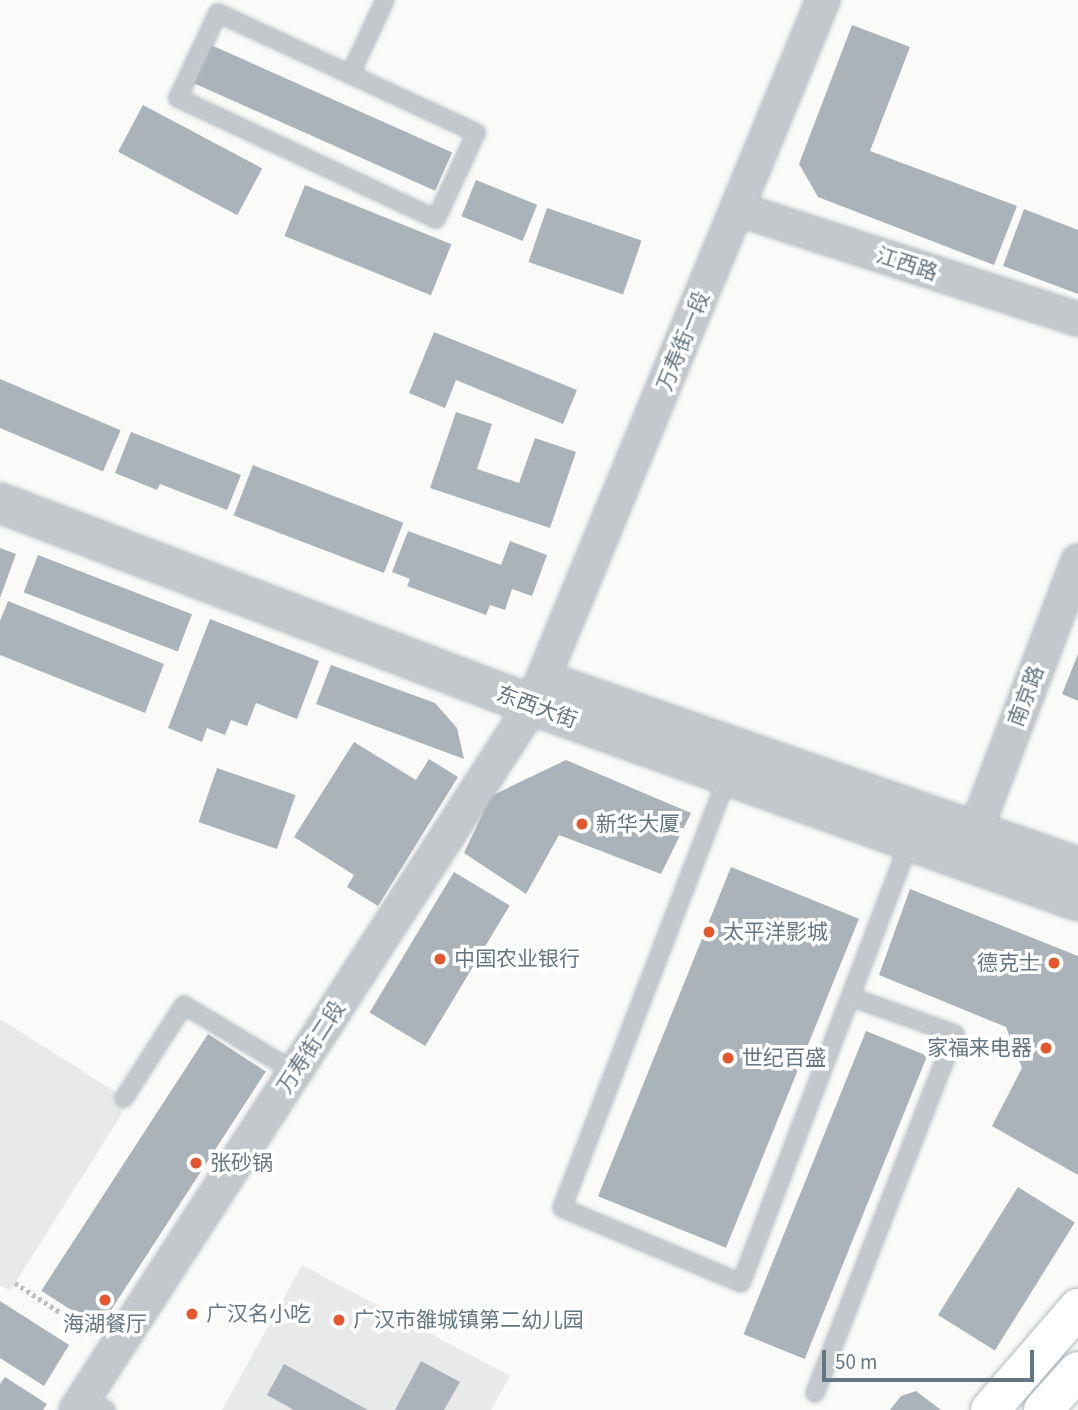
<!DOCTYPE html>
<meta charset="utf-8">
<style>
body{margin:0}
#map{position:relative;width:1078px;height:1410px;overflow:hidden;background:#fafaf8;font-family:"Source Sans 3","Noto Sans SC",sans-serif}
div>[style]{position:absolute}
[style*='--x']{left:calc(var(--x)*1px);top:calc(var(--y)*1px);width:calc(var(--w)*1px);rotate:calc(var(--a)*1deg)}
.built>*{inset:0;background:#e8e9e9}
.building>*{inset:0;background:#aab3b9;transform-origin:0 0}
.path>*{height:4.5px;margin-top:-2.25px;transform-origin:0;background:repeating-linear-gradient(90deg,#bbbfc2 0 3.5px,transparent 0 7px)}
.roads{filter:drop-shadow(0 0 2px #b3babf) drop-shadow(0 0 2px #b3babf)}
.service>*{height:16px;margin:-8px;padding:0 8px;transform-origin:8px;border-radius:8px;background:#c3c8cc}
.minor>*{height:32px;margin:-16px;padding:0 16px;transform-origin:16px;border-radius:16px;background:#c3c8cc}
.tertiary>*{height:38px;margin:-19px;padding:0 19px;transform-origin:19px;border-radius:19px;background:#c3c8cc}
.secondary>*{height:38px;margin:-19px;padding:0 19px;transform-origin:19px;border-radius:19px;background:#fff}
.dots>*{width:19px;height:19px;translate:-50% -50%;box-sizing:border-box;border:4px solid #fff;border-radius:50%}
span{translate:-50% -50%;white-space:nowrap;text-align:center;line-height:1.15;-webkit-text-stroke:7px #fff;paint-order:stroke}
.street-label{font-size:21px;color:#657683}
.poi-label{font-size:21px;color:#657683}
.left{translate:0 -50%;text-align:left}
.right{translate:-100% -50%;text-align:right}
.scale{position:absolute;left:822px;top:1350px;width:212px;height:32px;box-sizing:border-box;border:4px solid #657683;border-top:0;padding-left:9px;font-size:21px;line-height:24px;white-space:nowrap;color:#657683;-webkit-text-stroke:5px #fff;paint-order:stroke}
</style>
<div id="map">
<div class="built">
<i style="clip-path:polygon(0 1019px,130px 1101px,10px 1291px,0 1285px)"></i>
<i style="clip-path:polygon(302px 1265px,510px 1376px,491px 1410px,222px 1410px)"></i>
</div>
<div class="building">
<i style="clip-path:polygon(852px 25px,910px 47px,870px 151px,1017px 206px,994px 265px,818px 197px,799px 164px)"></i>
<i style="left:211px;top:45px;width:264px;height:42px;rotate:24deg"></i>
<i style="left:143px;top:105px;width:135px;height:53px;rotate:28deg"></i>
<i style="left:476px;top:180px;width:66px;height:39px;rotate:22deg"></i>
<i style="left:305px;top:185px;width:158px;height:55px;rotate:22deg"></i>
<i style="left:547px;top:208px;width:100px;height:57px;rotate:19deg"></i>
<i style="clip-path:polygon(1024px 209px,1078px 230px,1078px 294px,1003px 266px)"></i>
<i style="clip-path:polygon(434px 332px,577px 390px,563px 424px,456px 380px,445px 408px,409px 393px)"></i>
<i style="left:0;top:379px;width:131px;height:45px;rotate:23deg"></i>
<i style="clip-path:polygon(456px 412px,492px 424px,477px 469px,519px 483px,535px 438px,576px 452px,550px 528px,430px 488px)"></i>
<i style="clip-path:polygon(131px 432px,241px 475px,227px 510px,160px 484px,157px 490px,115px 473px)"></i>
<i style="left:253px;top:465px;width:161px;height:54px;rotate:21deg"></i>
<i style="clip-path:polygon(408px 531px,501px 565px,510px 541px,547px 555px,532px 596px,512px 589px,505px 610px,490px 605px,486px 615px,407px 586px,410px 579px,392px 572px)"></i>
<i style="clip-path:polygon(0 548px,16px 554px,0 598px)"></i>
<i style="left:38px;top:555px;width:165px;height:40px;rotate:21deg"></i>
<i style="clip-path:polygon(8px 601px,164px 664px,145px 713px,0 655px,0 621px)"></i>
<i style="clip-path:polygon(210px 619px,319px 661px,297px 719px,256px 703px,247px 726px,231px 720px,225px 735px,207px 728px,202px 742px,168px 728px)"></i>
<i style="clip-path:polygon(1078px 654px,1078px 701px,1062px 694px)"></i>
<i style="clip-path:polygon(331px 665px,435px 703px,457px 728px,464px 759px,316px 704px)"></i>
<i style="clip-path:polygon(354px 742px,416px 780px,429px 759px,458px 777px,378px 906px,347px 887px,354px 875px,294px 837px)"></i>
<i style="clip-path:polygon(566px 760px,691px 813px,661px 874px,559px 835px,526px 894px,464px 853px,491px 796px)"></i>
<i style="left:217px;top:768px;width:83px;height:57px;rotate:19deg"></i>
<i style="left:731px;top:867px;width:138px;height:355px;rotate:22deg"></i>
<i style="left:454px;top:872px;width:65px;height:164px;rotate:31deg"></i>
<i style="clip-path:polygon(910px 889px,1078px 956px,1078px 1175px,992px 1126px,1022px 1068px,1006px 1027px,879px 975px)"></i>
<i style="left:866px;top:1031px;width:66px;height:327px;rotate:22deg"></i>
<i style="left:208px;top:1034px;width:69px;height:306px;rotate:33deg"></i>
<i style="left:1018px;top:1187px;width:67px;height:151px;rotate:32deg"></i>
<i style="clip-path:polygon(0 1301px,69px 1345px,44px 1386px,0 1358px)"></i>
<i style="clip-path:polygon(421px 1361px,460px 1382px,444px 1410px,395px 1410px)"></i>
<i style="clip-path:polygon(284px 1364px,368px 1410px,294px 1410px,267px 1395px)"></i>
<i style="clip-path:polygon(5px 1377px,47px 1404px,43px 1410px,0 1410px,0 1384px)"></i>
<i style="clip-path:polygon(916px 1391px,941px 1410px,890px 1410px,901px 1396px)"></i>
</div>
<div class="path">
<i style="--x:15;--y:1283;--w:92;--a:33"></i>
</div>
<div class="roads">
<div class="service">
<i style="--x:218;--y:13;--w:285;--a:24.9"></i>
<i style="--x:476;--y:133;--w:95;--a:114.9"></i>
<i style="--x:436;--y:219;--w:285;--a:-154.9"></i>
<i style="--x:178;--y:98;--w:94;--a:-64.8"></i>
<i style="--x:350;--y:75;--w:83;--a:-65"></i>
<i style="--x:726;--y:781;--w:457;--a:111"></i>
<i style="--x:562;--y:1208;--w:194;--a:22.7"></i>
<i style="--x:741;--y:1283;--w:473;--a:-69.1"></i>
<i style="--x:124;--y:1098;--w:111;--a:-57.2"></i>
<i style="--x:184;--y:1005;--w:130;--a:31.1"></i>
<i style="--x:815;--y:1393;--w:385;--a:-68.7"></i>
<i style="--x:955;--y:1034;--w:110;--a:-160.4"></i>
<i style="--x:83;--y:1400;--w:25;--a:23"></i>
</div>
<div class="minor">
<i style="--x:737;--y:209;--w:358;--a:17.9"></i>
<i style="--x:975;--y:832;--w:290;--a:-69.2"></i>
<i style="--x:76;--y:1410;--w:840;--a:-57.1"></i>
<i style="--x:532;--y:705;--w:763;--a:-67.57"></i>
</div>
<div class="tertiary">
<i style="--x:0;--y:503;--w:569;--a:20.79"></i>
<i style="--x:532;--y:705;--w:580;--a:19.75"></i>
<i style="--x:558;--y:686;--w:551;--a:19.19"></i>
</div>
<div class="secondary">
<i style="--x:990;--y:1410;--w:135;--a:-49.2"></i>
<i style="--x:1043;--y:1410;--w:52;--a:-48.1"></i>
</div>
</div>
<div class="dots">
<i style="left:582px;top:824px;background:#e4572e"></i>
<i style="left:709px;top:932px;background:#e4572e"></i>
<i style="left:440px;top:959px;background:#e4572e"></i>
<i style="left:1054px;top:963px;background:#e4572e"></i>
<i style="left:1046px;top:1048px;background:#e4572e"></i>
<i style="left:728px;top:1058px;background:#e4572e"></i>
<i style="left:196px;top:1163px;background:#e4572e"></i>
<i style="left:105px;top:1300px;background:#e4572e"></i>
<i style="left:192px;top:1314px;background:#e4572e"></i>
<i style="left:339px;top:1320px;background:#e4572e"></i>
</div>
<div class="street-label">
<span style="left:907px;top:264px;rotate:18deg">江西路</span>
<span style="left:683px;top:341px;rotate:-68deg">万寿街一段</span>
<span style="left:1026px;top:696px;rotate:-69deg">南京路</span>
<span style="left:537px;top:707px;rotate:20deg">东西大街</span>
<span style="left:311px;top:1047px;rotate:-57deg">万寿街二段</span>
</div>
<div class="poi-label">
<span class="left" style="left:596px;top:824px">新华大厦</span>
<span class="left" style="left:723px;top:932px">太平洋影城</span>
<span class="left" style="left:454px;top:959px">中国农业银行</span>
<span class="right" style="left:1040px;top:963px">德克士</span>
<span class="right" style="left:1032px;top:1048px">家福来电器</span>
<span class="left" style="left:742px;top:1058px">世纪百盛</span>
<span class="left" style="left:210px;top:1163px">张砂锅</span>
<span class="left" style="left:206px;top:1314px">广汉名小吃</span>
<span class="left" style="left:353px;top:1320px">广汉市雒城镇第二幼儿园</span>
<span style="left:105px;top:1324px">海湖餐厅</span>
</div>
<div class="scale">50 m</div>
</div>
